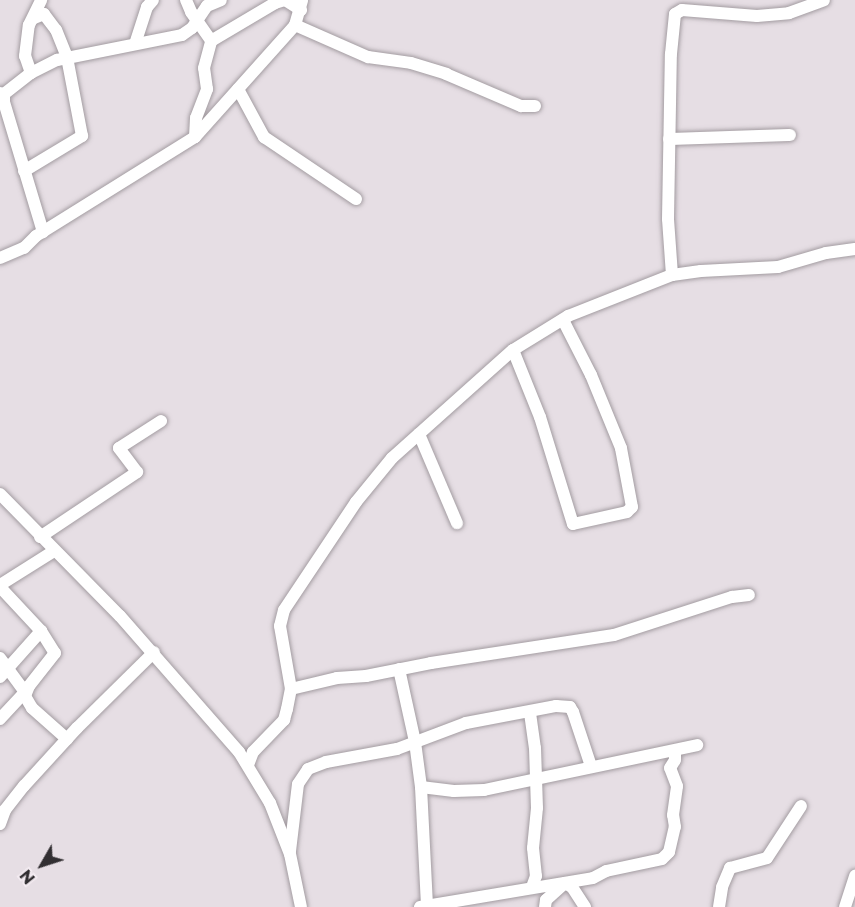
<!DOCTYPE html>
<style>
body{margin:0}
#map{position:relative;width:855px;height:907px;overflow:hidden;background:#e6dee4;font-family:Montserrat,sans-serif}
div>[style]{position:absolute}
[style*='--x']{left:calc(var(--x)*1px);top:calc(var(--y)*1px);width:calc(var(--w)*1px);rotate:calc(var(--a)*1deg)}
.roads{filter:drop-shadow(0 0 2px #a39ca1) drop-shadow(0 0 2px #a39ca1)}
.street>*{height:12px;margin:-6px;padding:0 6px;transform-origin:6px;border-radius:6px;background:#fff}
span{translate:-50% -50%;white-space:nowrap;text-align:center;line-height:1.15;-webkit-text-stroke:5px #f3ebf1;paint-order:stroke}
.north{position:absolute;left:12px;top:835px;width:60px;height:60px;-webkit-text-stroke:4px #f3ebf1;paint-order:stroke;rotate:231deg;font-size:16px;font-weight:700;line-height:24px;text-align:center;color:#322f32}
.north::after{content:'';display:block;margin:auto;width:21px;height:27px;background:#322f32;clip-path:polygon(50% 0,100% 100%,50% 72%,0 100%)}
</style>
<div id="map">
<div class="roads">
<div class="street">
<i style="--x:186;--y:0;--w:13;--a:67"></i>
<i style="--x:191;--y:12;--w:35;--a:55"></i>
<i style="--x:295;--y:25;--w:80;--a:23.7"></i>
<i style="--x:368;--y:57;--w:43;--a:7.9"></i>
<i style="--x:411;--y:63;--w:37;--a:17"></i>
<i style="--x:446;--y:74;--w:82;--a:23.1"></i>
<i style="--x:521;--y:106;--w:14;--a:0"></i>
<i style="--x:135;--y:44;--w:39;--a:-72"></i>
<i style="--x:147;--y:7;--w:9;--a:-49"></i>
<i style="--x:31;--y:73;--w:18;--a:-109"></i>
<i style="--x:25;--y:56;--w:31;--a:-83"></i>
<i style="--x:29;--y:25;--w:28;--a:-64"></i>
<i style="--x:238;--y:89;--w:55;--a:61.6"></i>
<i style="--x:264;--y:137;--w:111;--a:34"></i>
<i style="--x:0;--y:93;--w:4;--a:14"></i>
<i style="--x:4;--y:94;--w:34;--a:-38"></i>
<i style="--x:31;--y:73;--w:29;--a:-27"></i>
<i style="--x:57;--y:60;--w:127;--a:-11.3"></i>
<i style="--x:182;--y:35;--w:12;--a:-35"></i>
<i style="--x:192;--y:28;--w:27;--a:-56"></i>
<i style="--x:207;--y:6;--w:15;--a:-23"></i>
<i style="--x:4;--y:94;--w:8;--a:90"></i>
<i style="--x:4;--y:102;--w:136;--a:73.3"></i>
<i style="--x:195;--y:137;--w:19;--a:-87"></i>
<i style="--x:196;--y:118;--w:31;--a:-69"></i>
<i style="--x:207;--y:89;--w:21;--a:-98"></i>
<i style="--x:204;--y:68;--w:28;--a:-75"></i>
<i style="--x:211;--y:41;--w:74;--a:-30.7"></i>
<i style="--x:275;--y:3;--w:10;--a:-17"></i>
<i style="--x:285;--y:0;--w:19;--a:32"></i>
<i style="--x:669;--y:139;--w:121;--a:-1.9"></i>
<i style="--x:24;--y:171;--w:68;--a:-31.1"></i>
<i style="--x:82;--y:136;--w:80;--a:-100.8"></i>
<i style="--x:67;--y:57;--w:29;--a:-112"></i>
<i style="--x:56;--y:30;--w:20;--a:-127"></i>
<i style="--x:44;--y:14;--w:11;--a:158"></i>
<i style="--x:0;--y:258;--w:26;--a:-23"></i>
<i style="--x:24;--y:248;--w:17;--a:-45"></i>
<i style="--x:36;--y:236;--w:187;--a:-31.9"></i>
<i style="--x:195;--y:137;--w:150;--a:-48.2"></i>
<i style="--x:295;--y:25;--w:26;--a:-74"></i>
<i style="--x:672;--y:275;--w:56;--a:-94.1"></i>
<i style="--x:668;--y:219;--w:165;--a:-89"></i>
<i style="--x:671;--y:54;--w:40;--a:-84.3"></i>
<i style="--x:675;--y:14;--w:8;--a:-30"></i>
<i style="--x:682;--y:10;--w:75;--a:4.6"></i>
<i style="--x:757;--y:16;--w:32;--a:-5"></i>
<i style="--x:789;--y:13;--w:37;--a:-20"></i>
<i style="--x:513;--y:350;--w:72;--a:68.1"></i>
<i style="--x:540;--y:417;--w:112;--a:72.9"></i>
<i style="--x:573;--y:524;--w:55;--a:-12.5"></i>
<i style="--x:627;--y:512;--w:7;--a:-45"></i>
<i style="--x:632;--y:507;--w:60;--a:-100.6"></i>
<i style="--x:621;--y:448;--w:79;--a:-112.3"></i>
<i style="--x:591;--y:375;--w:62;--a:-117"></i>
<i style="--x:419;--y:434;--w:97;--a:66.9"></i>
<i style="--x:0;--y:494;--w:171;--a:45.5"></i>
<i style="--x:120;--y:616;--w:181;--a:48.8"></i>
<i style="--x:239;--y:752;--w:60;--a:58.7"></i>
<i style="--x:270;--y:803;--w:55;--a:68.6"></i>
<i style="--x:290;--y:854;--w:54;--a:78.3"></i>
<i style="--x:40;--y:537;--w:117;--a:-33.8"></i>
<i style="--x:137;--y:472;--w:30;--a:-127"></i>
<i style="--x:119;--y:448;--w:50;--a:-32.7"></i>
<i style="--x:0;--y:585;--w:64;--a:-32.2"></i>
<i style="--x:0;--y:587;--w:60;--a:47"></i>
<i style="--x:41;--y:631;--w:26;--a:58"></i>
<i style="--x:55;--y:653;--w:42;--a:128.2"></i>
<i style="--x:29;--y:686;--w:11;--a:112"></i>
<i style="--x:25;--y:696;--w:14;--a:60"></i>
<i style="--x:32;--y:708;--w:47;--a:41.5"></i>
<i style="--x:0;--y:658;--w:42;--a:53.7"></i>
<i style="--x:25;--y:692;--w:37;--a:133"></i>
<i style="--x:399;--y:669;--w:75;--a:77.6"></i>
<i style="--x:415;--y:742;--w:45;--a:82.4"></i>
<i style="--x:421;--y:787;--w:117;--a:87.1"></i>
<i style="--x:0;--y:677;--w:62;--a:-48.3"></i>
<i style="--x:291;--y:689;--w:47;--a:-13.4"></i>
<i style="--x:337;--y:678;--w:29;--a:-4"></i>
<i style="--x:366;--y:676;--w:66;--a:-11.3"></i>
<i style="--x:431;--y:663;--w:185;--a:-8.7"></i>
<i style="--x:614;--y:635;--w:124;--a:-17.9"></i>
<i style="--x:732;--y:597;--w:17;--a:-7"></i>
<i style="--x:530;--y:713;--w:35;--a:82"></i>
<i style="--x:535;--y:748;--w:60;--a:88.1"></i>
<i style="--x:537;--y:808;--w:40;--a:95.7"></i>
<i style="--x:533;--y:848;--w:28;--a:84"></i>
<i style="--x:536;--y:876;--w:12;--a:110"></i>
<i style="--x:248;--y:765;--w:14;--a:-69"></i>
<i style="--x:253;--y:752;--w:45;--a:-45.9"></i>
<i style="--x:284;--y:720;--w:11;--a:-75"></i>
<i style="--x:287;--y:709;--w:20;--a:-79"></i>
<i style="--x:291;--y:689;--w:64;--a:-99.9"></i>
<i style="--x:280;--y:626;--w:16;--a:-76"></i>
<i style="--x:284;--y:610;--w:130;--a:-56.3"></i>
<i style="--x:356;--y:502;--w:57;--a:-50.7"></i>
<i style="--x:392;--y:458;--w:162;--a:-41.8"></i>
<i style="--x:513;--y:350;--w:65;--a:-31.7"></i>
<i style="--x:568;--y:316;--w:112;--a:-21.5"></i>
<i style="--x:672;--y:275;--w:29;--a:-8"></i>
<i style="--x:701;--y:271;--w:77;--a:-3"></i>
<i style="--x:778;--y:267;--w:50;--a:-16.3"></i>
<i style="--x:826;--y:253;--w:29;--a:-8"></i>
<i style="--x:421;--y:787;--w:33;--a:7"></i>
<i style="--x:454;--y:791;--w:30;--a:-2"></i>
<i style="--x:484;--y:790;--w:218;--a:-11.9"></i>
<i style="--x:0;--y:824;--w:15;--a:-70"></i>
<i style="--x:5;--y:810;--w:31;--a:-52"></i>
<i style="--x:24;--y:786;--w:79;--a:-47.6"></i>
<i style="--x:77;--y:728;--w:108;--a:-44.6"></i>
<i style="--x:290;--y:851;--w:67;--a:-83.2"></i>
<i style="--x:298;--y:784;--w:18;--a:-56"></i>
<i style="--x:308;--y:769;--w:19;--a:-21"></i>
<i style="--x:326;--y:762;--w:72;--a:-10.4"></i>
<i style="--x:397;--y:749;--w:74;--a:-20.6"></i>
<i style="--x:466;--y:723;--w:92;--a:-10.7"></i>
<i style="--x:556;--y:706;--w:14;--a:4"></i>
<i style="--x:570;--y:707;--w:6;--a:59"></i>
<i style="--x:573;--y:712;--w:57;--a:71.6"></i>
<i style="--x:420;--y:907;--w:175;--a:-9.5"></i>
<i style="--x:593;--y:878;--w:15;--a:-28"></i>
<i style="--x:606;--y:871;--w:57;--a:-12.1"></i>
<i style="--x:662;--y:859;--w:10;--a:-45"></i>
<i style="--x:669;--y:852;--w:26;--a:-77"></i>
<i style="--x:675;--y:827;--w:12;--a:-99"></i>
<i style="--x:673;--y:815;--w:29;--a:-82"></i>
<i style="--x:677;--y:786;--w:19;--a:-111"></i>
<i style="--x:670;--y:768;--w:9;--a:-58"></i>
<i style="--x:675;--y:760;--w:9;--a:-90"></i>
<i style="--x:545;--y:907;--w:7;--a:-82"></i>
<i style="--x:546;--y:900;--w:25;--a:-42"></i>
<i style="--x:565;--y:883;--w:8;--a:30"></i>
<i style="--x:572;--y:887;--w:24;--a:57"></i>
<i style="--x:719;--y:907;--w:20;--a:-81"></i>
<i style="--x:722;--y:887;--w:21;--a:-67"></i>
<i style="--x:730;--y:868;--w:38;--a:-15"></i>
<i style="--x:767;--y:858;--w:62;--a:-56.8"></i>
<i style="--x:845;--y:907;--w:33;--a:-72"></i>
</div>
</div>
<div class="north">N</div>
</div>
